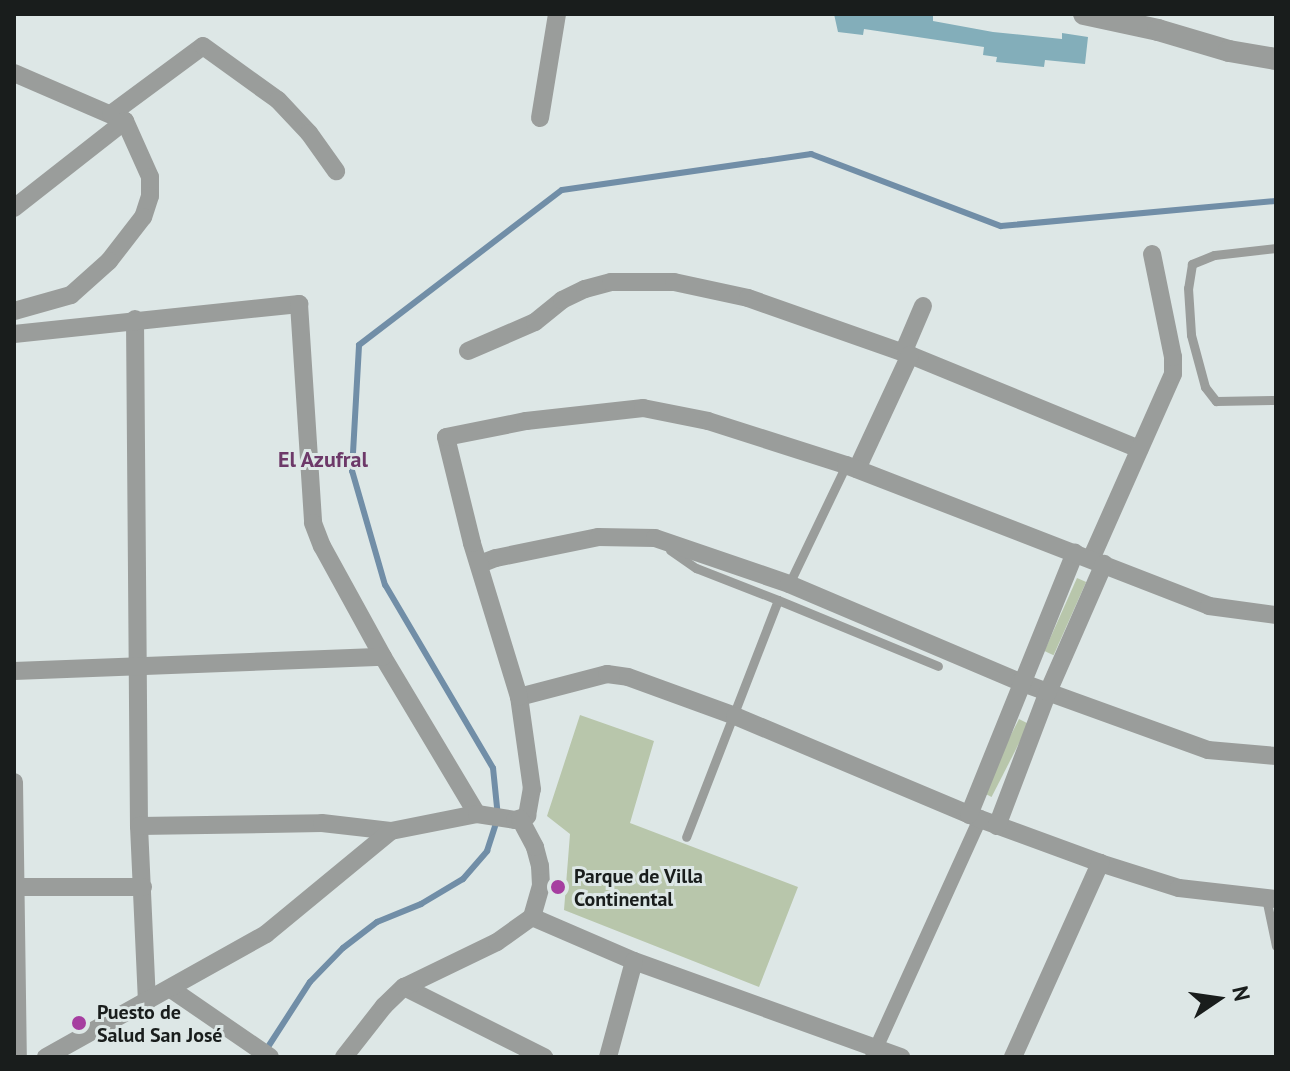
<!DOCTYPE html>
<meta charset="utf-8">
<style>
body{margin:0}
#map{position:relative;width:1290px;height:1071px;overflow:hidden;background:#dde7e6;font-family:"PT Sans",sans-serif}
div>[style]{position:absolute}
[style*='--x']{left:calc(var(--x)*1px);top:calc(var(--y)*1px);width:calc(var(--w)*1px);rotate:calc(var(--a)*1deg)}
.green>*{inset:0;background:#b8c6ab;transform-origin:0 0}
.stream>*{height:6px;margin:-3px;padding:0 3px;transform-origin:3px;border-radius:3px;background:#718ea7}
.building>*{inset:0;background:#83aeba}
.service>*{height:9px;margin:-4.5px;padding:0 4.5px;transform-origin:4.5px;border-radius:4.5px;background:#9a9d9b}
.pedestrian>*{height:14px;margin:-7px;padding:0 7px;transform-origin:7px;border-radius:7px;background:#9a9d9b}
.minor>*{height:18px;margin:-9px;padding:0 9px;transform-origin:9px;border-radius:9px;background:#9a9d9b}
.tertiary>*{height:22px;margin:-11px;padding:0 11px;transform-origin:11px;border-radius:11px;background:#9a9d9b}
.dots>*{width:22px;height:22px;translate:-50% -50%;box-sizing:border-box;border:4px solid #dde7e6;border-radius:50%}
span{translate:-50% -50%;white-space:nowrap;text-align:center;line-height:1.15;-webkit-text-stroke:6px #dde7e6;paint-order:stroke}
.poi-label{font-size:20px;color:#191d1c;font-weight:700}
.left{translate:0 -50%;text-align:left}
.neighbourhood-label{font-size:22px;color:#6d3969;font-weight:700}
.frame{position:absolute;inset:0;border:16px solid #191d1c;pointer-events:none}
.north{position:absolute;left:1178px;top:959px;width:80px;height:80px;-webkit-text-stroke:6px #dde7e6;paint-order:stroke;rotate:77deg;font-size:22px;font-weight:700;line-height:32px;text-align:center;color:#191d1c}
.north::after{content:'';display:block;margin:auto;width:28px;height:36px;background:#191d1c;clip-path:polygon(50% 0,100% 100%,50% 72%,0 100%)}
</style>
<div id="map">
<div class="green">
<i style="left:1077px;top:578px;width:10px;height:80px;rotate:24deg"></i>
<i style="clip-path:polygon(580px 715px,654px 741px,630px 823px,798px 887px,759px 987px,564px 910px,570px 834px,547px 816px)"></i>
<i style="left:1019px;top:719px;width:11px;height:82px;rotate:27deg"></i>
</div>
<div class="stream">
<i style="--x:266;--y:1050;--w:81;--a:-57.1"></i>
<i style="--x:310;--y:982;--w:47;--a:-45.9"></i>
<i style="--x:343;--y:948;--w:43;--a:-37.4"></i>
<i style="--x:377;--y:922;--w:48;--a:-22.2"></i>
<i style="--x:421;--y:904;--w:49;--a:-30.8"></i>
<i style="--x:463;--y:879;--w:37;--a:-49"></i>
<i style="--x:487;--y:851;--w:36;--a:-72"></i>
<i style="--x:498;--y:817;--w:49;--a:-95.8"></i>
<i style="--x:493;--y:768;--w:212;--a:-120.5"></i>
<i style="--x:385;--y:585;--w:119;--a:-106.1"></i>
<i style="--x:352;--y:471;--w:126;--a:-86.8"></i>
<i style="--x:359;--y:345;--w:255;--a:-37.4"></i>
<i style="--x:562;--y:190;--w:252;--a:-8.2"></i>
<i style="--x:811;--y:154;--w:203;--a:20.8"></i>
<i style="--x:1001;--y:226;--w:276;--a:-5.2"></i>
</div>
<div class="building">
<i style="clip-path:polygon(834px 14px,919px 14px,933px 16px,933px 21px,993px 32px,1062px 39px,1062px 33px,1088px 37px,1085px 64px,1045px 60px,1044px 67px,996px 62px,997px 57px,983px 55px,984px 47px,864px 29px,863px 35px,838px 32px)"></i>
</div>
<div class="service">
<i style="--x:1276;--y:248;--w:62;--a:173.6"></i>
<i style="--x:1214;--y:255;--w:24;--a:158"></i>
<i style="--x:1192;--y:264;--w:24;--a:99"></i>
<i style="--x:1188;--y:288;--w:47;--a:86.3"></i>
<i style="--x:1191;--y:335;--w:54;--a:74.9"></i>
<i style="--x:1205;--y:387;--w:18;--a:52"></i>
<i style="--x:1216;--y:401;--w:60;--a:-1"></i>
<i style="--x:670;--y:550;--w:32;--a:35"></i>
<i style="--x:696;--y:568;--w:88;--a:21.3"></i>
<i style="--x:778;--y:600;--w:254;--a:111.2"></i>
<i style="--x:789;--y:584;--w:132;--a:-64.4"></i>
<i style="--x:778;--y:600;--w:173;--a:22.4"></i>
<i style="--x:1266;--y:898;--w:49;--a:78.2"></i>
</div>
<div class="pedestrian">
<i style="--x:872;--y:1057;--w:261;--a:-65.6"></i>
</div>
<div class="minor">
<i style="--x:14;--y:73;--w:121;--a:23.4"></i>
<i style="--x:125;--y:121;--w:61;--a:65.9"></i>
<i style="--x:150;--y:177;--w:19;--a:90"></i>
<i style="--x:150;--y:196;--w:22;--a:108"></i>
<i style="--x:143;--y:217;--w:56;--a:127.7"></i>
<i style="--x:109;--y:261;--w:51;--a:138.2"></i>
<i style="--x:71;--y:295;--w:59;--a:164.3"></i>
<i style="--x:111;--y:114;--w:114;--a:-36.5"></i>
<i style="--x:203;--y:46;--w:92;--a:35.8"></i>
<i style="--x:278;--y:100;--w:45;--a:46.8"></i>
<i style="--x:309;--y:133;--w:47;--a:54.6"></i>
<i style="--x:540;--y:118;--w:105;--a:-80.7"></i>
<i style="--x:14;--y:208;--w:141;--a:-38.1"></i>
<i style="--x:135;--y:319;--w:507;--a:89.55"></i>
<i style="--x:139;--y:826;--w:176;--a:87.4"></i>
<i style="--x:14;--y:334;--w:287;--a:-6"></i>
<i style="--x:299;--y:304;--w:219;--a:86.3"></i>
<i style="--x:313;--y:523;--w:25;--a:69"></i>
<i style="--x:322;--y:546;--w:127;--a:61.2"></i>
<i style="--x:383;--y:657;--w:183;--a:59.1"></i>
<i style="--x:468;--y:351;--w:73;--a:-23.4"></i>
<i style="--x:535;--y:322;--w:35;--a:-39"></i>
<i style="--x:562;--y:300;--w:25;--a:-26"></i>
<i style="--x:585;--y:289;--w:27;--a:-15"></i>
<i style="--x:611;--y:282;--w:63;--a:0"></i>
<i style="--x:674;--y:282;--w:76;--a:12.2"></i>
<i style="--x:748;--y:298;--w:172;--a:19.4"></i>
<i style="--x:910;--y:355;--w:248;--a:22.3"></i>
<i style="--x:903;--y:353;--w:51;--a:-66.9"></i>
<i style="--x:857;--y:469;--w:126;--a:-65.1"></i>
<i style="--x:1091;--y:559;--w:202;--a:-66.1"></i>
<i style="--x:1173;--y:374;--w:17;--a:-90"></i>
<i style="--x:1173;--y:357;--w:105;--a:-101.5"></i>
<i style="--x:480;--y:564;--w:17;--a:-21"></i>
<i style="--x:496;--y:558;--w:104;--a:-11.6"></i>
<i style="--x:598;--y:537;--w:57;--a:1"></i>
<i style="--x:655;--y:538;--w:142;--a:18.9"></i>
<i style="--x:789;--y:584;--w:251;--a:23"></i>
<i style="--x:1020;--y:682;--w:200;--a:19.9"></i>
<i style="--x:1208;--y:750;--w:68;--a:5"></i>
<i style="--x:14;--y:671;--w:369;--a:-2.2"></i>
<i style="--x:519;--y:697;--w:91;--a:-14.6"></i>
<i style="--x:607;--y:674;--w:21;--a:8"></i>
<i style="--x:628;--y:677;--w:114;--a:20"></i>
<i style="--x:735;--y:716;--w:266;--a:22.8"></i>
<i style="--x:980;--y:819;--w:128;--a:20.1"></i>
<i style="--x:1100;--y:863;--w:83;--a:17.6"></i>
<i style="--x:1179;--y:888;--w:98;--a:6.5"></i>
<i style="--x:14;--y:782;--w:275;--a:89.2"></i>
<i style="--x:969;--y:815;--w:283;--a:-68"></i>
<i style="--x:139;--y:826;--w:183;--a:-0.9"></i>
<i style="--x:322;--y:823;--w:69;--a:6.6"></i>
<i style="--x:391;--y:831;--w:88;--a:-11.2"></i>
<i style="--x:477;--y:814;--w:38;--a:9"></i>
<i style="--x:515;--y:820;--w:13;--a:-18"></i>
<i style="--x:527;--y:816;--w:27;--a:-80"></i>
<i style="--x:532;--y:789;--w:93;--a:-98"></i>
<i style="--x:519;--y:697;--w:161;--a:-107"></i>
<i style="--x:472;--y:543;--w:109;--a:-103.8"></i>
<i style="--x:446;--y:437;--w:82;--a:-11.3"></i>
<i style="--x:526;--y:421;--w:118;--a:-6.3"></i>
<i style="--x:643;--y:408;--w:66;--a:11.3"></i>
<i style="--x:708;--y:421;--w:145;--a:17.7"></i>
<i style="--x:846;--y:465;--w:389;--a:21.2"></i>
<i style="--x:1209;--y:606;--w:68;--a:7.7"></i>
<i style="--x:997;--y:826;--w:143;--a:-69.2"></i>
<i style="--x:1048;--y:692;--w:140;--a:-66.4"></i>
<i style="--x:14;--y:887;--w:129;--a:0"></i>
<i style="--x:532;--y:917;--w:111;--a:23.3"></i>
<i style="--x:634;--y:961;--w:284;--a:19.8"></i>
<i style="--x:404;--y:987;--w:157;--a:26.6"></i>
<i style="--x:171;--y:989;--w:120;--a:34.5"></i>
<i style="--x:46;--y:1057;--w:252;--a:-29.2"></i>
<i style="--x:266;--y:934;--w:162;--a:-39.5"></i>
<i style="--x:344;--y:1057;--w:65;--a:-51.9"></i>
<i style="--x:384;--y:1006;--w:28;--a:-44"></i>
<i style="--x:404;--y:987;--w:103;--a:-25.8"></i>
<i style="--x:497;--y:942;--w:43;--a:-35.5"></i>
<i style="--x:532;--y:917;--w:33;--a:-74"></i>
<i style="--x:541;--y:885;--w:19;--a:-93"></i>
<i style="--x:540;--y:866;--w:20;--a:-105"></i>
<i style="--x:535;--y:847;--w:32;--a:-118"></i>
<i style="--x:608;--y:1057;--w:99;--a:-74.8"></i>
<i style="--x:1013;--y:1057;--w:213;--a:-65.8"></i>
</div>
<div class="tertiary">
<i style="--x:1084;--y:14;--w:76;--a:12.2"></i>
<i style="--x:1158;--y:30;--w:74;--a:16.5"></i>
<i style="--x:1229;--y:51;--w:48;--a:9.7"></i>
</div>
<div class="dots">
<i style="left:558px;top:887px;background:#a63ea0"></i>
<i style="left:79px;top:1023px;background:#a63ea0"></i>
</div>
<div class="poi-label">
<span class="left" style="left:574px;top:888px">Parque de Villa<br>Continental</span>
<span class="left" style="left:97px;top:1024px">Puesto de<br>Salud San José</span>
</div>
<div class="neighbourhood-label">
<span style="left:323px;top:460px">El Azufral</span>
</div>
<div class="frame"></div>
<div class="north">N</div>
</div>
